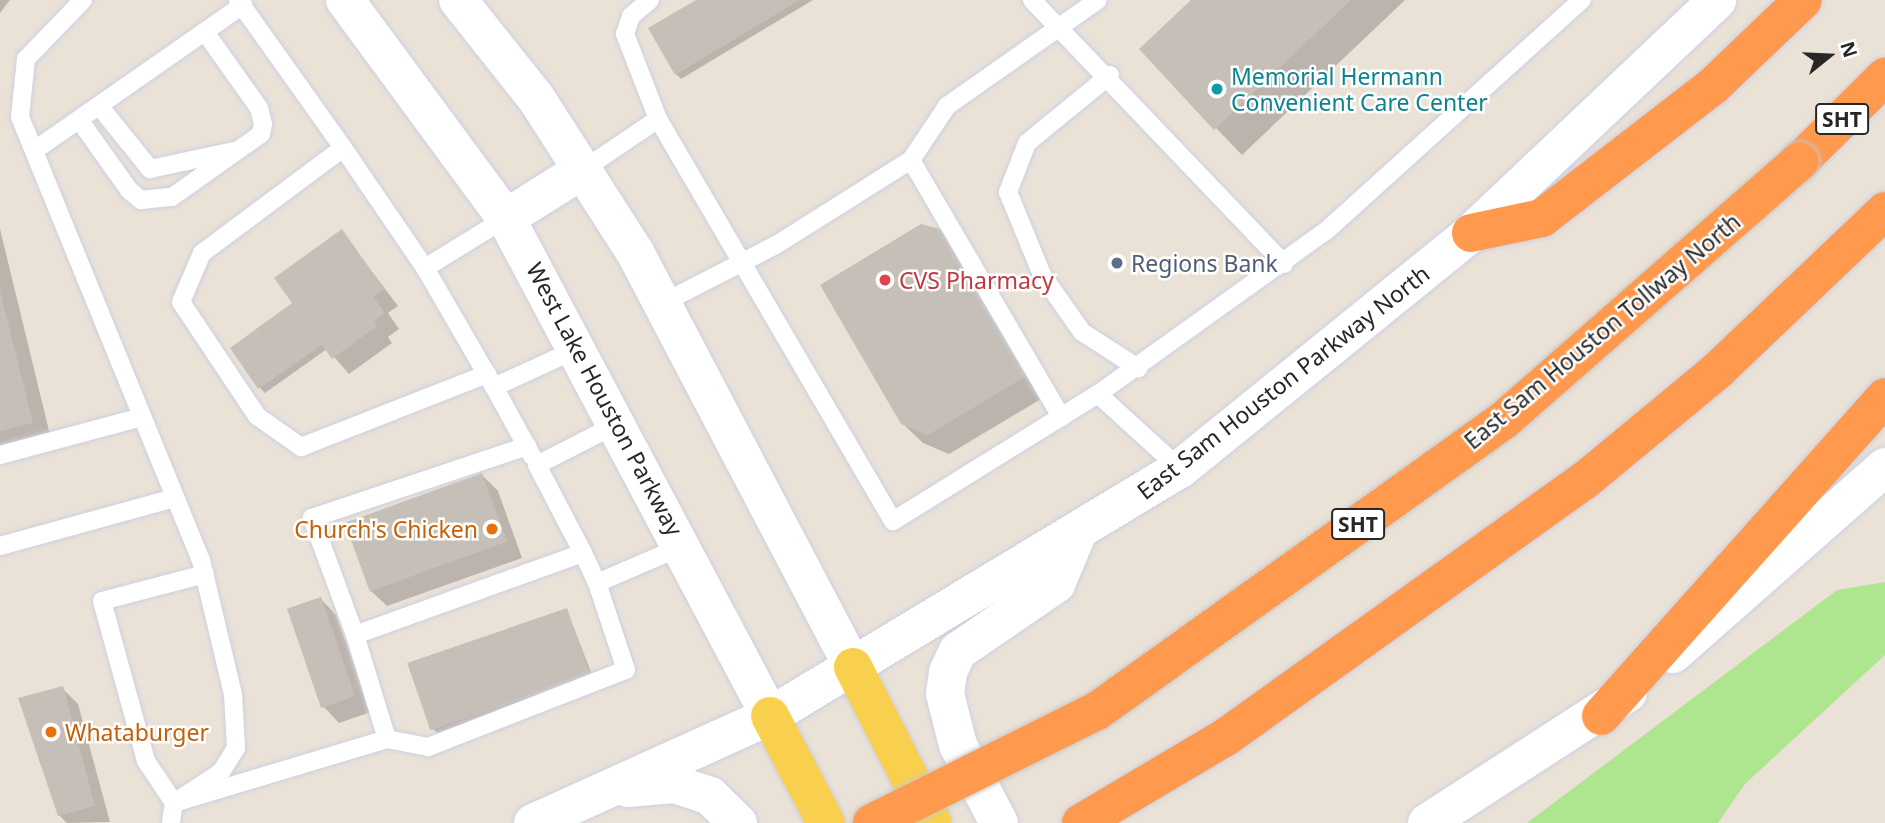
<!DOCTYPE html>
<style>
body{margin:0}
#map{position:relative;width:1885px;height:823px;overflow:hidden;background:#ebe2d7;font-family:"Noto Sans",sans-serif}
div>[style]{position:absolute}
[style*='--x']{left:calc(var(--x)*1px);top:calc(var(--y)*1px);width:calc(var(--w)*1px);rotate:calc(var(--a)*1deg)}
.green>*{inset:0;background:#ade68e}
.shadow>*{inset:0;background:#0003}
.building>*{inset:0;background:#c6bfb7;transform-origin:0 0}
.roads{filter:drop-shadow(0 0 2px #ccd0e2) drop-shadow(0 0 2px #ccd0e2)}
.service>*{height:18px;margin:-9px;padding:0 9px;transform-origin:9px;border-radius:9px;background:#fff}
.secondary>*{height:38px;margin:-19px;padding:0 19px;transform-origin:19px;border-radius:19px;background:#fff}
.primary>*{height:38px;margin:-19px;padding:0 19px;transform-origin:19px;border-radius:19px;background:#f9d04d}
.motorway>*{height:38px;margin:-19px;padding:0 19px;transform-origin:19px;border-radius:19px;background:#ff994d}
.bridges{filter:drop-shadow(0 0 2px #c7c7c7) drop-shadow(0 0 2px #c7c7c7)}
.motorway-bridge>*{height:38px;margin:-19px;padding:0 19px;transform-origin:19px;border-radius:19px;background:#ff994d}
.dots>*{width:19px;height:19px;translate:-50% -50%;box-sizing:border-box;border:4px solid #fff;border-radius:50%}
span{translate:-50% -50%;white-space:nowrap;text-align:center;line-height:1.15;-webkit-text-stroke:5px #fff;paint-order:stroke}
.shield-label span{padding:2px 5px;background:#fff;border:2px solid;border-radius:5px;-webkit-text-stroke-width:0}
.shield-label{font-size:21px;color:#272727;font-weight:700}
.culture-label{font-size:23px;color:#0d838f}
.left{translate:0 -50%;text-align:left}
.service-label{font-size:23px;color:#4e5e75}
.health-label{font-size:23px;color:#be3a42}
.street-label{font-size:23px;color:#272727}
.food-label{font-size:23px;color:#c56008}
.right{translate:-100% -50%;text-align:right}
.north{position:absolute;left:1794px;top:21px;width:70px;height:70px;-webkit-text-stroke:5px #fff;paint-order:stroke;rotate:72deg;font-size:19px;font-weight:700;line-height:28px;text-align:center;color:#272727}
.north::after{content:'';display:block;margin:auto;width:24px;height:32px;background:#272727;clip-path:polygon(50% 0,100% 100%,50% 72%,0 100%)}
</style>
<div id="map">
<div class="green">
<i style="clip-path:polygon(1885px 582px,1885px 655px,1745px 784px,1718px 823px,1527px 823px,1837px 590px)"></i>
</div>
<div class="shadow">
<i style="clip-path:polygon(0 0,10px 0,0 13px)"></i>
<i style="clip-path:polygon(699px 0,813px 0,681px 79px,676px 74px)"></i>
<i style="clip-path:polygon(1193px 0,1405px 0,1242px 155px,1216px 128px)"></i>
<i style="clip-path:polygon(921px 226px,1046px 396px,949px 454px,923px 443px,902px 423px)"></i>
<i style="clip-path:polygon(0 229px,52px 443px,0 455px)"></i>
<i style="clip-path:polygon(342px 232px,398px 306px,388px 313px,399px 329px,388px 337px,392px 343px,349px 374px,327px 349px,265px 393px,260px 388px,294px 303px)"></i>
<i style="clip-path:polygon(482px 475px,498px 491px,522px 558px,387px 606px,371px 591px)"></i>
<i style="clip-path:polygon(321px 599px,336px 615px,371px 712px,339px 723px,324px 707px)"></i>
<i style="clip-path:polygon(567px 610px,594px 680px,437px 733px,432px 728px)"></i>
<i style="clip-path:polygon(62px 688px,78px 704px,110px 822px,67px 823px,59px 815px)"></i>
</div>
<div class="building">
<i style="clip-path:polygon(696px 0,800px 0,675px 75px,648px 28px)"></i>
<i style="clip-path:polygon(1191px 0,1351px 0,1214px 130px,1139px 49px)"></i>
<i style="clip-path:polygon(921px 224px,944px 230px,1028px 375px,928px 435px,901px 424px,820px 285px)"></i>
<i style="clip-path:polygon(342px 229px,384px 289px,373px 297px,385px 313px,374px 321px,377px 326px,332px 359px,322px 345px,258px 389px,230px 348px,292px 303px,274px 278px)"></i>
<i style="clip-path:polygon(0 291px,33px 423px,0 431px)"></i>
<i style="left:482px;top:473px;width:73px;height:146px;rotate:70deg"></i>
<i style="left:321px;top:597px;width:105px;height:36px;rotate:71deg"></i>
<i style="left:567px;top:608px;width:71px;height:169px;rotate:71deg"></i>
<i style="clip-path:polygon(63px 686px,95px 806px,58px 816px,18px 698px)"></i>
</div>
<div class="roads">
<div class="service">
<i style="--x:83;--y:0;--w:82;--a:134"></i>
<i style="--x:26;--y:59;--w:58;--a:95.9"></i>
<i style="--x:20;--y:117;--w:479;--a:67.8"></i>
<i style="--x:201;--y:560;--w:138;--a:76.6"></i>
<i style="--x:233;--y:694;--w:54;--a:86.8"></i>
<i style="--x:236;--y:748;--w:28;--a:122"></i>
<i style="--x:221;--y:772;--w:56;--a:146.6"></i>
<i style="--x:174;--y:803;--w:20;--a:99"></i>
<i style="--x:238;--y:0;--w:181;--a:54.6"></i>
<i style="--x:650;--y:0;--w:25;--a:140"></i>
<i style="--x:631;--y:16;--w:19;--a:108"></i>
<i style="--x:625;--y:34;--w:91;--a:68.8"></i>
<i style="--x:1032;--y:0;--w:365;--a:46.3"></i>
<i style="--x:1110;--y:75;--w:107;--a:140.7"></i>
<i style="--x:1027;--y:143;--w:53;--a:111.2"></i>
<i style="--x:1008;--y:192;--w:90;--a:67.7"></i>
<i style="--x:1042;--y:275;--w:70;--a:54.9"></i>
<i style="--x:1082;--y:332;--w:67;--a:32.7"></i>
<i style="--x:100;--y:107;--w:80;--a:51.1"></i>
<i style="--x:150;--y:169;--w:86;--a:-12.1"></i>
<i style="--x:80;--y:121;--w:85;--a:54.6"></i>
<i style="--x:129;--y:190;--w:16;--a:40"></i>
<i style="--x:141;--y:200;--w:31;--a:-6"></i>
<i style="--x:172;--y:197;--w:109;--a:-35.3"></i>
<i style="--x:261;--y:134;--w:10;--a:-79"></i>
<i style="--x:263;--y:124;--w:16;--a:-104"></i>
<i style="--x:259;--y:108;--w:93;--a:-125.4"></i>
<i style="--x:35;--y:150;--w:254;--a:-34.9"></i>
<i style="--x:911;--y:160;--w:298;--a:59.7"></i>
<i style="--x:584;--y:169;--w:89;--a:-34"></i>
<i style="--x:658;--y:119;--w:466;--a:59.7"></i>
<i style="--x:893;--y:521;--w:241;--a:-31.8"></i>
<i style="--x:1098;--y:394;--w:111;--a:42.4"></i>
<i style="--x:425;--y:268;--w:145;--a:-124.3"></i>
<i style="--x:343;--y:148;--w:176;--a:143.3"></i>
<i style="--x:202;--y:253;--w:53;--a:113.2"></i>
<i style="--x:181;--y:302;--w:137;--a:56.3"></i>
<i style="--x:257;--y:416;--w:54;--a:35.2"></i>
<i style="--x:301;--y:447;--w:200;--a:-21.4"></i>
<i style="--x:661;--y:304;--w:129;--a:-27.2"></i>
<i style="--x:776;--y:245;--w:160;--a:-32.2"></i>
<i style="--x:911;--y:160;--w:65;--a:-56.3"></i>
<i style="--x:947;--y:106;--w:184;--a:-35.1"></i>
<i style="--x:494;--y:387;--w:138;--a:-120.1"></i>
<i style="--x:425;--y:268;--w:95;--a:-31.7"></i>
<i style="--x:1098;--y:394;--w:280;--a:-35.6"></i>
<i style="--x:1326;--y:231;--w:345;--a:-42.1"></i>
<i style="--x:0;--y:455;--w:147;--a:-15"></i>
<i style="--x:532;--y:456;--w:79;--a:-118.8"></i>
<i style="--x:494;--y:387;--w:94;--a:-24.6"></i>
<i style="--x:0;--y:546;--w:180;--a:-15.4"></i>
<i style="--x:583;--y:553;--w:99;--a:-117.6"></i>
<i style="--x:537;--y:465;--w:90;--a:-27.1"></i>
<i style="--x:205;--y:574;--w:106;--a:165.3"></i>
<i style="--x:102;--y:601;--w:166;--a:74.6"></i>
<i style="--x:146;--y:761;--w:50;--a:56.3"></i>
<i style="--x:174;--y:803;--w:222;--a:-16.7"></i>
<i style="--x:387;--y:739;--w:42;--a:11"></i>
<i style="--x:428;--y:747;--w:212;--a:-21.3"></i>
<i style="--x:626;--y:670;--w:92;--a:-108.4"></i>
<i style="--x:597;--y:583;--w:94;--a:-23.3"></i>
<i style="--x:355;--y:635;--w:125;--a:-110.2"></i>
<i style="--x:312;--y:518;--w:227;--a:-18.5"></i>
<i style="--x:387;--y:739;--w:109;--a:-107.1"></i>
<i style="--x:355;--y:635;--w:242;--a:-19.8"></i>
<i style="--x:583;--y:553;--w:33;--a:65"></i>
</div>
<div class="secondary">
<i style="--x:345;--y:0;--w:271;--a:53.6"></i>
<i style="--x:506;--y:218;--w:564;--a:62.07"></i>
<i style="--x:458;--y:0;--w:125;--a:51.5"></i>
<i style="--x:536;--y:98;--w:185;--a:57.3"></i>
<i style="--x:636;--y:254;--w:467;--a:62.3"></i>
<i style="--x:506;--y:218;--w:92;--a:-32.1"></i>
<i style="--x:1673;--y:654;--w:283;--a:-41.4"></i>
<i style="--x:628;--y:788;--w:46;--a:-5"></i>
<i style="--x:674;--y:784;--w:38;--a:18"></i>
<i style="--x:710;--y:796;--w:39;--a:44"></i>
<i style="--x:533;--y:823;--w:260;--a:-24.3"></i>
<i style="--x:770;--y:716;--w:479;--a:-31.1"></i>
<i style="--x:1180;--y:469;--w:375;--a:-39"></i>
<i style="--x:1471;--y:233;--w:339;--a:-43.4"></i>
<i style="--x:999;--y:823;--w:88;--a:-117.7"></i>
<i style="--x:958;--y:745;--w:53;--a:-104.3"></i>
<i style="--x:945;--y:694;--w:22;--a:-82"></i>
<i style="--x:948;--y:672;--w:23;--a:-65"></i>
<i style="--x:958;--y:651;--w:119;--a:-34.4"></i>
<i style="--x:1056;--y:584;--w:56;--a:-67.1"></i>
<i style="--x:1427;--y:823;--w:239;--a:-32.9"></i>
</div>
<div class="primary">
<i style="--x:853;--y:667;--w:175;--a:62.9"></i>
<i style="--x:770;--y:716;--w:121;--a:62.4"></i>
</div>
<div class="motorway">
<i style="--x:1800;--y:161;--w:120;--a:-44.7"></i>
<i style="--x:1471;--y:233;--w:73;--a:-11.9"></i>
<i style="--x:1542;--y:218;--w:216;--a:-37.7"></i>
<i style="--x:1713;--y:86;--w:124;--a:-43.7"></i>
<i style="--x:1601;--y:716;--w:427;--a:-48.3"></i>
<i style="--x:1081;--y:823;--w:169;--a:-30.7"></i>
<i style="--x:1226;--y:737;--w:440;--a:-35.6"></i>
<i style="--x:1584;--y:481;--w:173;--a:-39.6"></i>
<i style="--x:1717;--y:371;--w:232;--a:-43.6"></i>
</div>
</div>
<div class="bridges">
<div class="motorway-bridge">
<i style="--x:872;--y:823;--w:251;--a:-26.5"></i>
<i style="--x:1097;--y:711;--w:500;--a:-35.56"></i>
<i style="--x:1504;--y:420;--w:393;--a:-41.2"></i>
</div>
</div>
<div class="dots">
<i style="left:1217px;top:89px;background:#0f9aa8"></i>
<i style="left:1117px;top:263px;background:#5c6f8a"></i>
<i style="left:885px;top:280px;background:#e0444e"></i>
<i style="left:492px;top:529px;background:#e8710a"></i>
<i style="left:51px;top:732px;background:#e8710a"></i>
</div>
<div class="shield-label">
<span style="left:1842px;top:119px">SHT</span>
<span style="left:1358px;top:524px">SHT</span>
</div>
<div class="culture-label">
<span class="left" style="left:1231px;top:89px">Memorial Hermann<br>Convenient Care Center</span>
</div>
<div class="service-label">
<span class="left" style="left:1131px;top:263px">Regions Bank</span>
</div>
<div class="health-label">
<span class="left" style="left:899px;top:280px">CVS Pharmacy</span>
</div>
<div class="street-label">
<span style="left:1602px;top:331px;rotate:-40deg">East Sam Houston Tollway North</span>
<span style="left:1283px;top:382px;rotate:-38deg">East Sam Houston Parkway North</span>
<span style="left:605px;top:399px;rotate:62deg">West Lake Houston Parkway</span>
</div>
<div class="food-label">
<span class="right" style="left:478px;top:529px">Church's Chicken</span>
<span class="left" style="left:65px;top:732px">Whataburger</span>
</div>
<div class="north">N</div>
</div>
